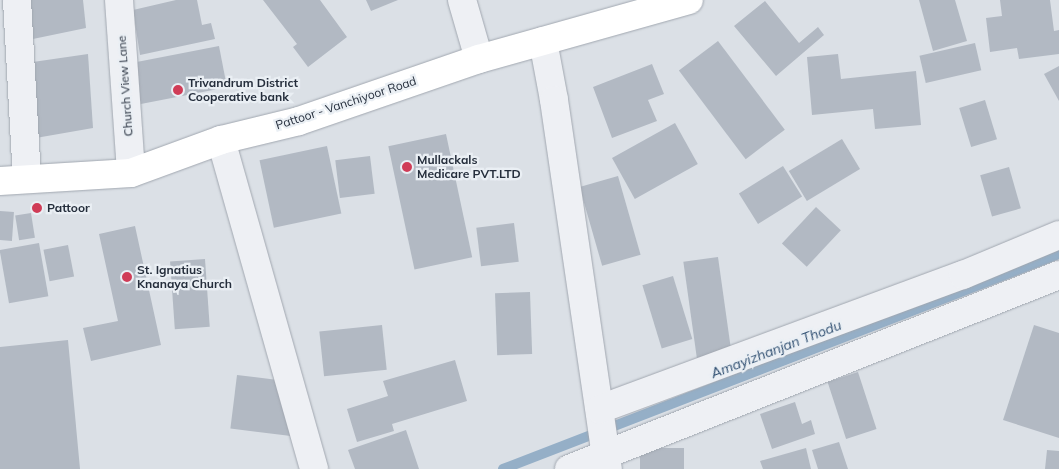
<!DOCTYPE html>
<style>
body{margin:0}
#map{position:relative;width:1059px;height:469px;overflow:hidden;background:#dbe0e6;font-family:Mulish,sans-serif}
div>[style]{position:absolute}
[style*='--x']{left:calc(var(--x)*1px);top:calc(var(--y)*1px);width:calc(var(--w)*1px);rotate:calc(var(--a)*1deg)}
.stream>*{height:10px;margin:-5px;padding:0 5px;transform-origin:5px;border-radius:5px;background:#95afc7}
.building>*{inset:0;background:#b2b9c3;transform-origin:0 0}
.roads{filter:drop-shadow(0 0 1px #a1a7b0) drop-shadow(0 0 1px #a1a7b0)}
.street>*{height:28px;margin:-14px;padding:0 14px;transform-origin:14px;border-radius:14px;background:#eef0f4}
.secondary>*{height:28px;margin:-14px;padding:0 14px;transform-origin:14px;border-radius:14px;background:#fff}
.dots>*{width:14px;height:14px;translate:-50% -50%;box-sizing:border-box;border:2px solid #eaeff4;border-radius:50%}
span{translate:-50% -50%;white-space:nowrap;text-align:center;line-height:1.15;-webkit-text-stroke:4.5px #eaeff4;paint-order:stroke}
.poi-label{font-size:12px;color:#252e3c;font-weight:700}
.left{translate:0 -50%;text-align:left}
.street-label{font-size:12px;color:#252e3c}
.water-label{font-size:14px;color:#2f4e70;font-style:italic}
</style>
<div id="map">
<div class="stream">
<i style="--x:503;--y:469;--w:596;--a:-21.14"></i>
</div>
<div class="building">
<i style="clip-path:polygon(24px 0,83px 0,86px 28px,28px 40px)"></i>
<i style="clip-path:polygon(176px 0,197px 0,202px 25px,211px 23px,215px 39px,140px 55px,133px 10px)"></i>
<i style="clip-path:polygon(263px 0,320px 0,347px 37px,308px 67px,293px 47px,297px 44px)"></i>
<i style="clip-path:polygon(366px 0,398px 0,371px 11px)"></i>
<i style="clip-path:polygon(919px 0,955px 0,967px 41px,933px 51px)"></i>
<i style="clip-path:polygon(1000px 0,1050px 0,1054px 31px,1059px 30px,1059px 54px,1019px 59px,1017px 48px,990px 52px,986px 18px,1002px 16px)"></i>
<i style="clip-path:polygon(765px 1px,799px 43px,818px 27px,824px 35px,776px 76px,734px 26px)"></i>
<i style="left:718px;top:41px;width:111px;height:49px;rotate:53deg"></i>
<i style="left:975px;top:43px;width:28px;height:57px;rotate:77deg"></i>
<i style="left:219px;top:46px;width:42px;height:93px;rotate:79deg"></i>
<i style="clip-path:polygon(88px 54px,93px 128px,30px 139px,26px 63px)"></i>
<i style="clip-path:polygon(838px 54px,841px 79px,916px 71px,921px 125px,875px 129px,873px 109px,812px 115px,807px 57px)"></i>
<i style="clip-path:polygon(652px 64px,664px 94px,648px 100px,657px 121px,612px 138px,593px 87px)"></i>
<i style="clip-path:polygon(1059px 66px,1059px 101px,1044px 74px)"></i>
<i style="left:985px;top:100px;width:41px;height:27px;rotate:73deg"></i>
<i style="left:675px;top:123px;width:47px;height:72px;rotate:61deg"></i>
<i style="left:446px;top:134px;width:126px;height:59px;rotate:78deg"></i>
<i style="left:842px;top:139px;width:35px;height:62px;rotate:59deg"></i>
<i style="left:327px;top:146px;width:69px;height:69px;rotate:78deg"></i>
<i style="left:370px;top:156px;width:38px;height:35px;rotate:83deg"></i>
<i style="left:783px;top:166px;width:36px;height:52px;rotate:58deg"></i>
<i style="left:1009px;top:167px;width:43px;height:30px;rotate:74deg"></i>
<i style="left:618px;top:176px;width:82px;height:40px;rotate:74deg"></i>
<i style="left:816px;top:207px;width:34px;height:50px;rotate:43deg"></i>
<i style="left:0;top:211px;width:14px;height:29px;rotate:4deg"></i>
<i style="left:31px;top:213px;width:25px;height:16px;rotate:81deg"></i>
<i style="left:514px;top:223px;width:39px;height:38px;rotate:83deg"></i>
<i style="clip-path:polygon(135px 226px,161px 345px,91px 361px,83px 328px,118px 321px,99px 234px)"></i>
<i style="left:39px;top:243px;width:54px;height:40px;rotate:80deg"></i>
<i style="left:68px;top:245px;width:32px;height:25px;rotate:79deg"></i>
<i style="left:718px;top:257px;width:97px;height:35px;rotate:82deg"></i>
<i style="left:205px;top:259px;width:68px;height:35px;rotate:86deg"></i>
<i style="left:673px;top:276px;width:66px;height:32px;rotate:73deg"></i>
<i style="left:530px;top:292px;width:62px;height:35px;rotate:88deg"></i>
<i style="left:382px;top:325px;width:45px;height:63px;rotate:84deg"></i>
<i style="clip-path:polygon(1034px 325px,1059px 333px,1059px 438px,1003px 420px)"></i>
<i style="clip-path:polygon(68px 340px,80px 469px,0 469px,0 347px)"></i>
<i style="clip-path:polygon(455px 360px,467px 401px,392px 424px,394px 431px,357px 442px,347px 409px,388px 396px,383px 381px)"></i>
<i style="left:858px;top:372px;width:60px;height:32px;rotate:72deg"></i>
<i style="left:237px;top:375px;width:63px;height:54px;rotate:7deg"></i>
<i style="clip-path:polygon(795px 402px,802px 424px,811px 420px,815px 434px,772px 449px,760px 414px)"></i>
<i style="clip-path:polygon(406px 430px,419px 469px,355px 469px,348px 450px)"></i>
<i style="clip-path:polygon(839px 442px,848px 469px,818px 469px,812px 450px)"></i>
<i style="left:684px;top:448px;width:21px;height:44px;rotate:90deg"></i>
<i style="clip-path:polygon(806px 448px,811px 469px,763px 469px,760px 461px)"></i>
<i style="clip-path:polygon(1047px 450px,1059px 451px,1059px 469px,1045px 469px)"></i>
</div>
<div class="roads">
<div class="street">
<i style="--x:17;--y:0;--w:177;--a:86.8"></i>
<i style="--x:119;--y:0;--w:173;--a:86"></i>
<i style="--x:462;--y:0;--w:61;--a:73.9"></i>
<i style="--x:543;--y:41;--w:60;--a:79.4"></i>
<i style="--x:554;--y:100;--w:373;--a:81.7"></i>
<i style="--x:221;--y:140;--w:342;--a:74.2"></i>
<i style="--x:600;--y:409;--w:387;--a:-20.3"></i>
<i style="--x:963;--y:275;--w:104;--a:-22.6"></i>
<i style="--x:569;--y:469;--w:527;--a:-21.6"></i>
</div>
<div class="secondary">
<i style="--x:0;--y:181;--w:131;--a:-3.5"></i>
<i style="--x:131;--y:173;--w:96;--a:-20.1"></i>
<i style="--x:221;--y:140;--w:80;--a:-13.7"></i>
<i style="--x:299;--y:121;--w:190;--a:-19"></i>
<i style="--x:479;--y:59;--w:218;--a:-15.7"></i>
</div>
</div>
<div class="dots">
<i style="left:178px;top:90px;background:#d03c57"></i>
<i style="left:407px;top:167px;background:#d03c57"></i>
<i style="left:37px;top:208px;background:#d03c57"></i>
<i style="left:127px;top:277px;background:#d03c57"></i>
</div>
<div class="poi-label">
<span class="left" style="left:188px;top:90px">Trivandrum District<br>Cooperative bank</span>
<span class="left" style="left:417px;top:167px">Mullackals<br>Medicare PVT.LTD</span>
<span class="left" style="left:47px;top:208px">Pattoor</span>
<span class="left" style="left:137px;top:277px">St. Ignatius<br>Knanaya Church</span>
</div>
<div class="street-label">
<span style="left:125px;top:86px;rotate:-94deg">Church View Lane</span>
<span style="left:346px;top:103px;rotate:-18deg">Pattoor - Vanchiyoor Road</span>
</div>
<div class="water-label">
<span style="left:776px;top:349px;rotate:-21deg">Amayizhanjan Thodu</span>
</div>
</div>
